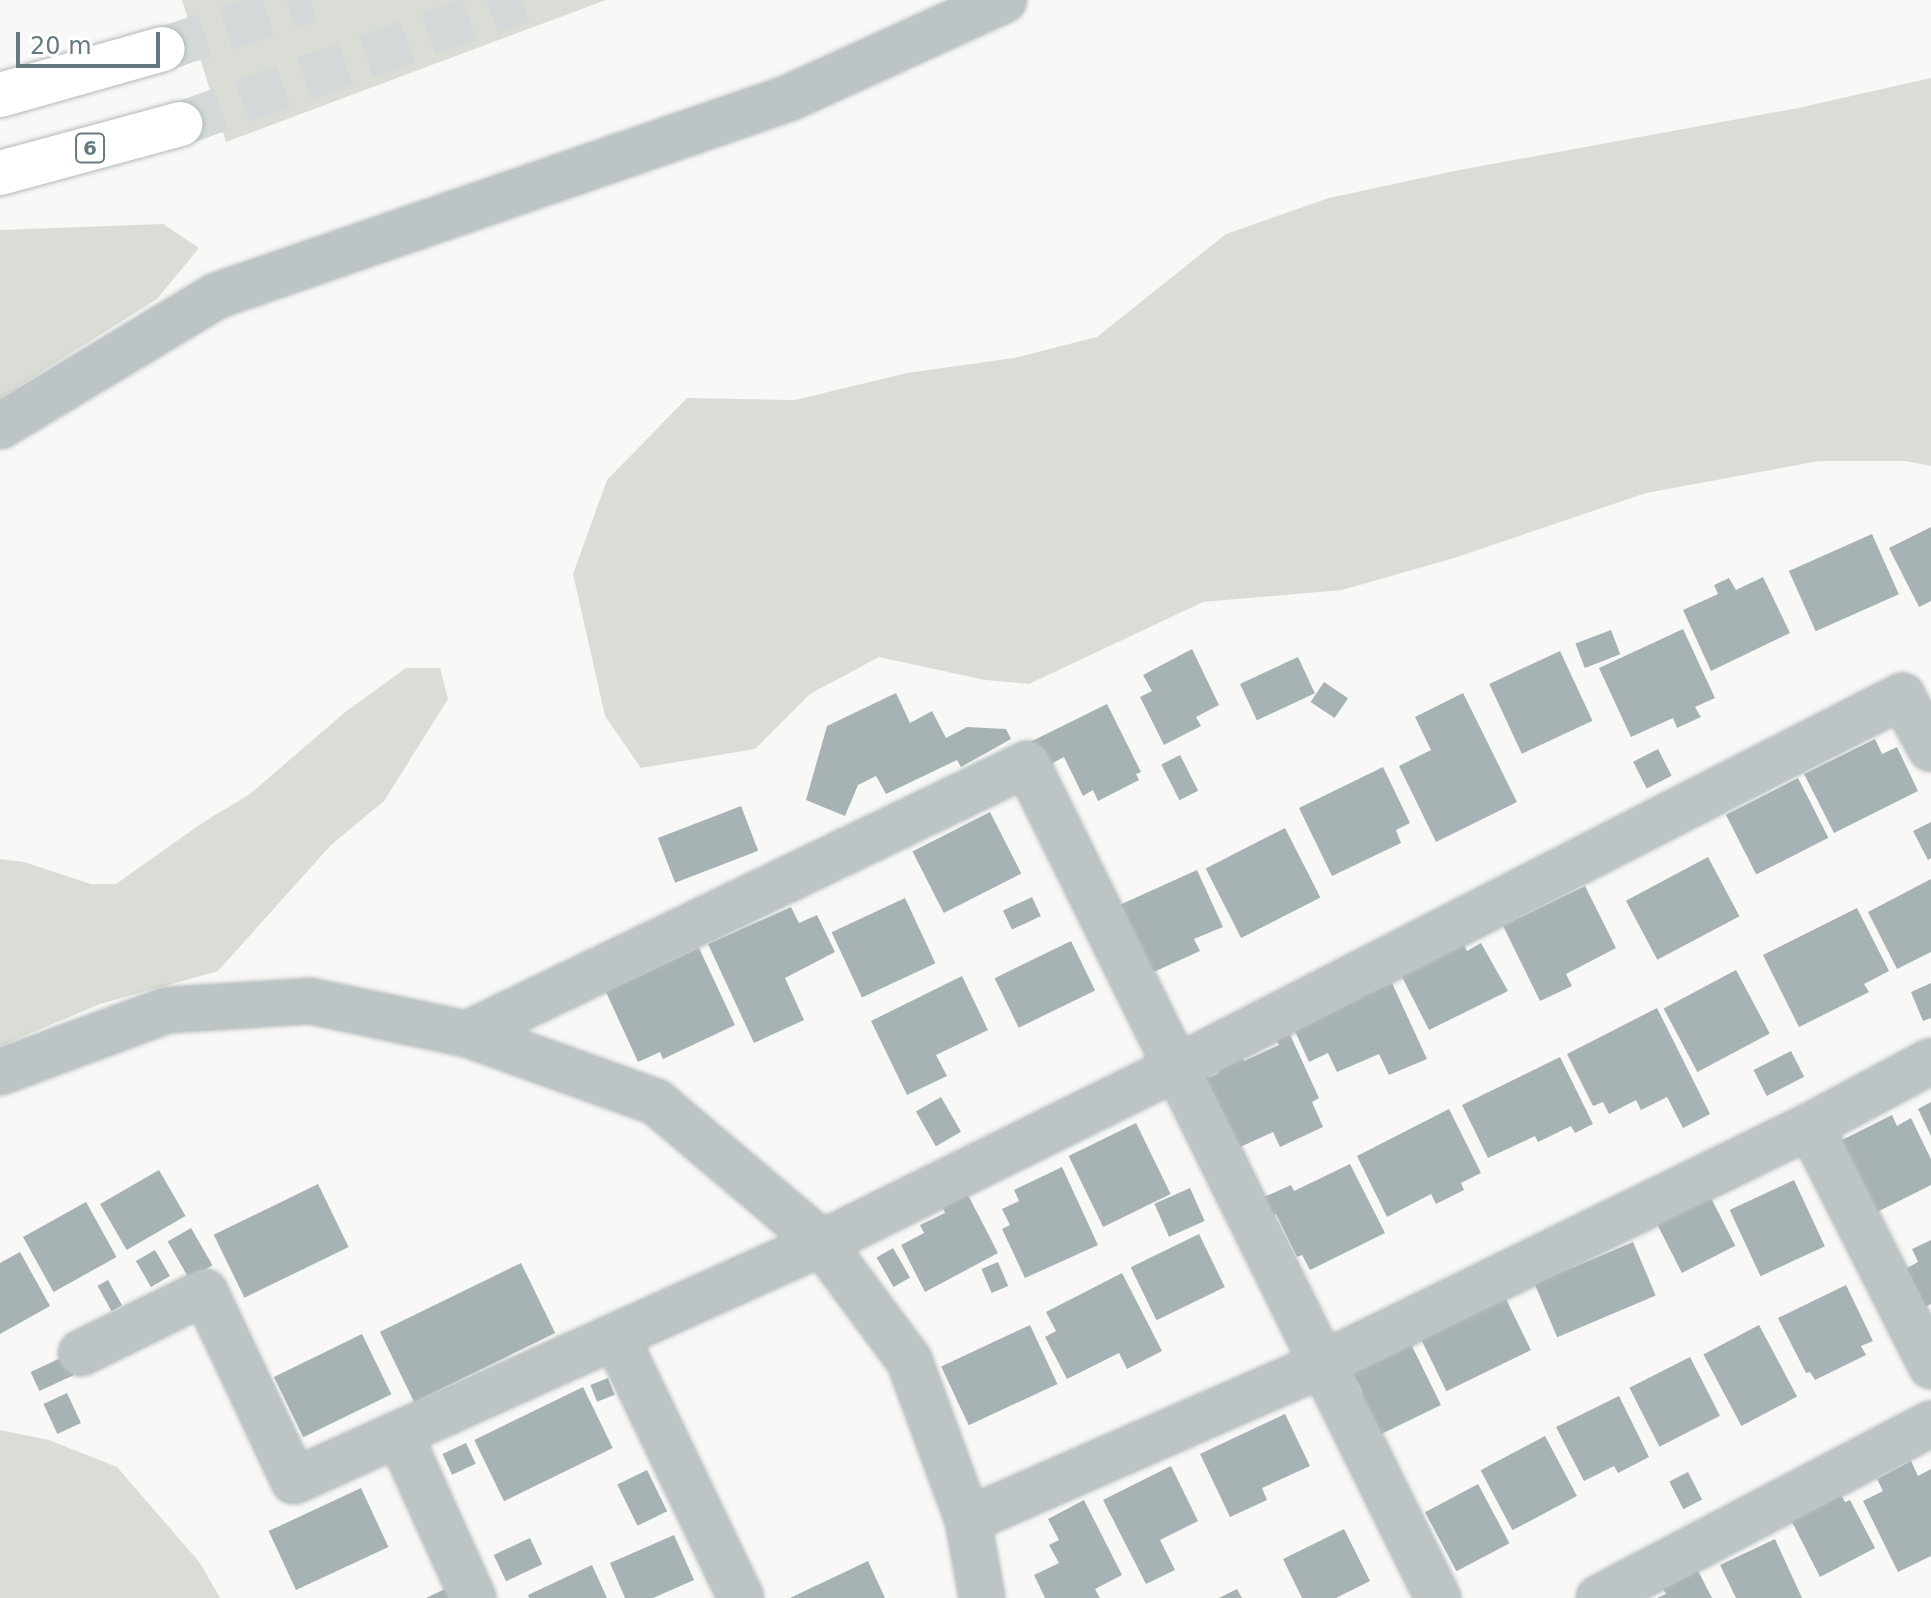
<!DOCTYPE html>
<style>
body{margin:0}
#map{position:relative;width:1931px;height:1598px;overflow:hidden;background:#f8f8f6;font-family:"DejaVu Sans",sans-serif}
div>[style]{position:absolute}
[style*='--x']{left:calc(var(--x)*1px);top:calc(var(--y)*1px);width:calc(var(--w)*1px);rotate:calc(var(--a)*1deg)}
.green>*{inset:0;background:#daddd5}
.building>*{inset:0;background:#a7b2b5;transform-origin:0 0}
.trunk-tunnel>*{height:44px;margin-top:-22px;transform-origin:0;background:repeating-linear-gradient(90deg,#d3d8d8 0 44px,transparent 0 66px)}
.roads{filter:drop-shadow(0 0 2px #b3b9bb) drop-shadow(0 0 2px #b3b9bb)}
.minor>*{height:44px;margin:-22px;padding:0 22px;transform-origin:22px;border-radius:22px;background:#bdc4c6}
.tertiary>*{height:44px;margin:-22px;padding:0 22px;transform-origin:22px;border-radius:22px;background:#bdc4c6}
.trunk>*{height:44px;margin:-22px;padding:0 22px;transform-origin:22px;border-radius:22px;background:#fff}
span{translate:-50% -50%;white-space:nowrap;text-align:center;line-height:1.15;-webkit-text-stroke:8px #fff;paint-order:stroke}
.shield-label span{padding:2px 6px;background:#fff;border:2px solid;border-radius:6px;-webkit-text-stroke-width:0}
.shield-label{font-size:20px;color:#657a80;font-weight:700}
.scale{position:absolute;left:16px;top:32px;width:144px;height:36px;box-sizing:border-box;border:4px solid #657a80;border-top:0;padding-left:10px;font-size:24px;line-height:28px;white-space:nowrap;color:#657a80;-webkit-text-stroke:6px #fff;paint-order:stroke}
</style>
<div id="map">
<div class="green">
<i style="clip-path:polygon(182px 0,606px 0,226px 142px)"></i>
<i style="clip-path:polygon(1931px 78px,1931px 466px,1905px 461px,1819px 461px,1646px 493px,1454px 558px,1342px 590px,1203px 602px,1029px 684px,985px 680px,879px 657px,810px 694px,755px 749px,641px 768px,605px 716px,573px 574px,607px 480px,687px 398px,795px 400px,907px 373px,1014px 358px,1097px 337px,1226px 234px,1329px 198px,1454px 171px,1798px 108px)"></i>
<i style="clip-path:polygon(163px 224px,199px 248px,157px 299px,0 398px,0 230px)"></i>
<i style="clip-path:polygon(406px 668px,440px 668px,448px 699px,384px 801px,331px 845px,218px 971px,100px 1004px,0 1046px,0 859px,24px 862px,91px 884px,116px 884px,202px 823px,250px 794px,344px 713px)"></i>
<i style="clip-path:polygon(0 1430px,49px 1440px,117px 1467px,200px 1563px,220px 1598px,0 1598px)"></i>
</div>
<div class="building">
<i style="clip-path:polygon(1931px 527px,1931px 601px,1919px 607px,1889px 548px)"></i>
<i style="left:1872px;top:534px;width:66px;height:91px;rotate:66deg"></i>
<i style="clip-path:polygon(1763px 577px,1790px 633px,1711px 671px,1683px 610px,1718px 594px,1714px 585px,1729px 578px,1736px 590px)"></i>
<i style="clip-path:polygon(1683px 629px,1715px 698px,1695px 707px,1701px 717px,1677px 728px,1673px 718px,1631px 737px,1599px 668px)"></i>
<i style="left:1611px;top:630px;width:26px;height:38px;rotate:69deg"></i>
<i style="clip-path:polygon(1192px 649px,1219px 705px,1196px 717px,1201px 726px,1164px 745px,1140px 697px,1152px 691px,1143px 675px)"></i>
<i style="left:1560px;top:651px;width:77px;height:78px;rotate:65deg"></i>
<i style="left:1298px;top:657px;width:40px;height:64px;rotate:65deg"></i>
<i style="left:1324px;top:682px;width:29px;height:24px;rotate:34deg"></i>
<i style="clip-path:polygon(896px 693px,910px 723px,932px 711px,946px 738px,967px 727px,1006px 729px,1011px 739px,961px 767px,957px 760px,886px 794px,876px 776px,858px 785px,845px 816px,806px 800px,827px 726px)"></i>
<i style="clip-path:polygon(1463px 693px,1517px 802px,1436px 842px,1399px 766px,1431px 750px,1415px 717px)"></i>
<i style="clip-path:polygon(1107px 704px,1141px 772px,1136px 774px,1139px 780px,1098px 801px,1093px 790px,1083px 796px,1064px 757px,1043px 768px,1030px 742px)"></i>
<i style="clip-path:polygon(1875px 739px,1882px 754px,1897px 747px,1918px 791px,1834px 833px,1804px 774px)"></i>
<i style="left:1658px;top:749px;width:30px;height:28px;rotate:63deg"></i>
<i style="left:1180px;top:755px;width:40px;height:21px;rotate:63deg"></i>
<i style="clip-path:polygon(1383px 767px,1410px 823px,1396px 830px,1401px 843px,1332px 876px,1299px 808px)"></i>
<i style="left:1798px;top:778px;width:67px;height:81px;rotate:63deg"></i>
<i style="left:741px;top:806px;width:48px;height:89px;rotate:69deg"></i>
<i style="left:990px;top:812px;width:69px;height:87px;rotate:63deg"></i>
<i style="clip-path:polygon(1931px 822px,1931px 858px,1928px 860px,1913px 831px)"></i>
<i style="left:1285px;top:828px;width:78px;height:89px;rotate:63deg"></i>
<i style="left:1708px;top:857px;width:67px;height:93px;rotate:62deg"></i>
<i style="clip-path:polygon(1197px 870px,1223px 927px,1194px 939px,1200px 951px,1147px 975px,1115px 907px)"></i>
<i style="clip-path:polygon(1931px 879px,1931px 952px,1897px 969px,1868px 912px)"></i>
<i style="clip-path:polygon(1585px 886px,1616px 948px,1566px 974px,1572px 986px,1540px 1001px,1503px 926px)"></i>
<i style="left:1032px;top:897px;width:21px;height:32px;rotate:65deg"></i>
<i style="left:905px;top:898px;width:72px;height:81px;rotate:65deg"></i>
<i style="clip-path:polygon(791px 907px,799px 923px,817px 915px,835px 952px,785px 978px,804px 1020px,754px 1043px,708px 944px)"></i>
<i style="clip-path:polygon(1857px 908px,1889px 971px,1864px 984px,1869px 992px,1799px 1027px,1763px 955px)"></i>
<i style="left:1071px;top:941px;width:55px;height:85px;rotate:64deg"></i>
<i style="clip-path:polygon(1463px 943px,1467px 951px,1481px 943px,1508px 991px,1429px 1030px,1401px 975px)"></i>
<i style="clip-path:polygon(699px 948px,735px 1025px,663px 1059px,660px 1052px,638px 1062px,606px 992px)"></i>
<i style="left:1736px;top:970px;width:72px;height:82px;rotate:62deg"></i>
<i style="clip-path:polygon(962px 976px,988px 1030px,936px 1055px,947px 1076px,907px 1095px,871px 1021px)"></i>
<i style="clip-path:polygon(1392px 983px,1427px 1059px,1389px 1075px,1379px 1054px,1337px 1072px,1328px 1053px,1309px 1062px,1293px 1027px)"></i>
<i style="clip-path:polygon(1931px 983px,1931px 1018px,1923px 1021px,1911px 992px)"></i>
<i style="clip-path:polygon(1657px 1008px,1710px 1114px,1683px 1128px,1667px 1097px,1641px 1110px,1636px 1100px,1609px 1114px,1603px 1102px,1593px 1106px,1567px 1054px)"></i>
<i style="clip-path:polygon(1287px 1028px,1319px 1098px,1312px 1102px,1323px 1127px,1280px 1147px,1273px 1132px,1229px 1152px,1203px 1080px,1219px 1073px,1213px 1060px,1239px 1048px,1244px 1061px,1279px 1045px,1273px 1034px)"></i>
<i style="left:1791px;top:1051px;width:29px;height:42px;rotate:63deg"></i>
<i style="clip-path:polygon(1560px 1057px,1593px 1124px,1575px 1133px,1571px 1126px,1538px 1142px,1535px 1136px,1488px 1158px,1462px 1105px)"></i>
<i style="left:941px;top:1097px;width:40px;height:29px;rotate:60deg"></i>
<i style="clip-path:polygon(1931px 1102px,1931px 1136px,1918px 1109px)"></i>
<i style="clip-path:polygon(1449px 1109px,1481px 1173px,1461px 1183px,1464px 1190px,1436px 1204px,1431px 1194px,1387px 1217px,1357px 1156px)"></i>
<i style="clip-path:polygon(1892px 1115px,1897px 1126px,1911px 1118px,1931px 1159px,1931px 1185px,1875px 1213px,1840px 1141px)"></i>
<i style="left:1136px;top:1123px;width:79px;height:75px;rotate:64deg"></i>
<i style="clip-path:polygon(1350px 1164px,1385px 1233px,1310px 1270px,1302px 1255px,1297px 1257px,1276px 1214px,1269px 1218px,1260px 1199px,1291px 1185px,1294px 1191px)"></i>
<i style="clip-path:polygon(1062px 1167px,1098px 1245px,1025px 1278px,1002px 1229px,1010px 1225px,1002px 1209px,1019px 1201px,1014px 1190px)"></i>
<i style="left:159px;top:1170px;width:53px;height:68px;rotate:60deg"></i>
<i style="left:1794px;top:1180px;width:73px;height:71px;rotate:65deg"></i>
<i style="left:318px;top:1184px;width:70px;height:116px;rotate:64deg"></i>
<i style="left:1190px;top:1188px;width:36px;height:39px;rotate:66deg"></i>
<i style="left:1709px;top:1194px;width:58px;height:60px;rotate:63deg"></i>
<i style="clip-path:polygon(968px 1195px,998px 1253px,925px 1292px,901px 1245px,924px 1233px,920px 1225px,945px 1213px,943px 1208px)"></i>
<i style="left:86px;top:1202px;width:63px;height:72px;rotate:61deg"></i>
<i style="left:191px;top:1228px;width:43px;height:27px;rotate:60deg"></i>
<i style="left:1199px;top:1234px;width:59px;height:76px;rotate:64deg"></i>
<i style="clip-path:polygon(1931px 1240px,1931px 1304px,1917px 1311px,1898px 1273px,1918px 1262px,1912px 1249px)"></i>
<i style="left:1633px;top:1242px;width:58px;height:107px;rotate:67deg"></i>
<i style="left:893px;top:1248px;width:34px;height:19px;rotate:60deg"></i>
<i style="left:155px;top:1250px;width:30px;height:22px;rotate:60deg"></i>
<i style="clip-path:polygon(20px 1252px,50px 1306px,0 1334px,0 1263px)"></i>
<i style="left:998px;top:1262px;width:26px;height:18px;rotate:67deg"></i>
<i style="left:521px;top:1263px;width:78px;height:157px;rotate:64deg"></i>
<i style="clip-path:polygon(1122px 1273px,1162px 1351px,1127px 1369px,1119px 1353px,1067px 1379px,1045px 1337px,1056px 1331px,1046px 1312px)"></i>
<i style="left:108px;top:1280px;width:29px;height:12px;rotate:61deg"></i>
<i style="clip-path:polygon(1846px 1285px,1873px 1341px,1861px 1346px,1866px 1355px,1815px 1380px,1810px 1372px,1806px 1373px,1778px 1318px)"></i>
<i style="left:1505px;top:1297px;width:59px;height:94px;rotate:64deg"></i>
<i style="left:1030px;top:1325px;width:65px;height:98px;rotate:65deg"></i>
<i style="left:1759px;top:1325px;width:81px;height:63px;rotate:62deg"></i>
<i style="left:362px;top:1334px;width:67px;height:98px;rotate:64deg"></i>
<i style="clip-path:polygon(1410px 1342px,1441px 1405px,1371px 1439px,1352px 1399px,1363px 1393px,1351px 1370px)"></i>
<i style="left:65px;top:1356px;width:21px;height:38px;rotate:65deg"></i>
<i style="left:1690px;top:1357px;width:66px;height:68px;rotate:63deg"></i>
<i style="left:608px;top:1378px;width:18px;height:19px;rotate:68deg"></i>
<i style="left:583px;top:1387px;width:68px;height:121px;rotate:64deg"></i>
<i style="left:67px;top:1393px;width:33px;height:26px;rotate:65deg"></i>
<i style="clip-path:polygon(1619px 1396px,1649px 1457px,1618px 1473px,1614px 1466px,1584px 1481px,1556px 1427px)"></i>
<i style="clip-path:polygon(1285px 1414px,1310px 1466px,1262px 1488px,1267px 1500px,1230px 1517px,1200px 1454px)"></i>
<i style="left:1545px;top:1436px;width:68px;height:73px;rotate:62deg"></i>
<i style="left:466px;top:1443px;width:23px;height:26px;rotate:65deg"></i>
<i style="clip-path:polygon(1911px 1461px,1918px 1476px,1931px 1469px,1931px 1556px,1898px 1572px,1863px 1501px,1883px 1491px,1877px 1479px)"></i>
<i style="clip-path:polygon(1171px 1466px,1198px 1521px,1160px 1540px,1175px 1570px,1146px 1584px,1103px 1500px)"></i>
<i style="left:647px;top:1470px;width:46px;height:33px;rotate:64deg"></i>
<i style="left:1688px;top:1472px;width:31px;height:21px;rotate:63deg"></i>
<i style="left:1478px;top:1484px;width:67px;height:60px;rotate:62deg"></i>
<i style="left:361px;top:1488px;width:65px;height:102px;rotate:65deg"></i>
<i style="clip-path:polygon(1841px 1495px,1845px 1502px,1850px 1500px,1875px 1548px,1820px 1577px,1791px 1520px)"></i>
<i style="clip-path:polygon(1084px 1500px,1122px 1575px,1095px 1589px,1100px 1598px,1045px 1598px,1034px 1575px,1059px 1563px,1049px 1545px,1059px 1540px,1048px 1519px)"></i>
<i style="clip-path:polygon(1344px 1529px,1370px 1581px,1336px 1598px,1302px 1598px,1283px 1559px)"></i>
<i style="clip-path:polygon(674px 1535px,694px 1580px,653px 1598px,625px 1598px,610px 1563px)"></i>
<i style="left:530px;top:1538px;width:29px;height:40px;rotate:65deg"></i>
<i style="clip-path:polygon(1775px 1539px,1802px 1598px,1736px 1598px,1720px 1565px)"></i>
<i style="clip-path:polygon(868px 1561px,885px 1598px,790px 1598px)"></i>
<i style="clip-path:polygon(592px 1565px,607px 1598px,529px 1598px,528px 1595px)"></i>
<i style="clip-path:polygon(1697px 1569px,1712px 1598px,1657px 1598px,1666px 1594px,1662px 1587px)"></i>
<i style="clip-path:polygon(445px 1589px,449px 1598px,426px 1598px)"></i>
<i style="clip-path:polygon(1237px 1589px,1242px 1598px,1219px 1598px)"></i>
</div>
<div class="trunk-tunnel">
<i style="--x:163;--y:49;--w:155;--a:-18.4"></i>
<i style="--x:180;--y:124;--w:364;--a:-19.9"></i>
</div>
<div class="roads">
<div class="minor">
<i style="--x:467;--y:1034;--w:622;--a:-25.74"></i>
<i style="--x:1027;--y:764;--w:930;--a:63.77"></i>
<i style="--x:1810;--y:1126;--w:269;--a:63.2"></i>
<i style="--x:616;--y:1337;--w:289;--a:64.4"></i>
<i style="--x:81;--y:1353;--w:138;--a:-26.2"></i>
<i style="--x:205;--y:1292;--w:209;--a:64.8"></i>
<i style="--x:294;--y:1481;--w:579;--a:-24.26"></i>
<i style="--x:822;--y:1243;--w:397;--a:-26.3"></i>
<i style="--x:1178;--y:1067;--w:814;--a:-27.13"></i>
<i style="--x:1902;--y:696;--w:60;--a:61.3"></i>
<i style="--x:400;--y:1436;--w:178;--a:65.7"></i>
<i style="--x:968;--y:1520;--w:386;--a:-23.7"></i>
<i style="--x:1321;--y:1365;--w:544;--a:-26.05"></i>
<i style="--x:1810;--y:1126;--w:137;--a:-28.2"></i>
<i style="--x:1599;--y:1598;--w:375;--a:-27.7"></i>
</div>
<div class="tertiary">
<i style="--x:0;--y:426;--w:252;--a:-31"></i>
<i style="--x:216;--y:296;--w:606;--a:-19.06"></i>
<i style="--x:789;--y:98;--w:236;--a:-24.5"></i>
<i style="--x:0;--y:1072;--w:179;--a:-20.3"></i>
<i style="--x:168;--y:1010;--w:142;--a:-3.6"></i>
<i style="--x:310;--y:1001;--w:160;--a:11.9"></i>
<i style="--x:467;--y:1034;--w:201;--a:19.8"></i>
<i style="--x:656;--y:1102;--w:218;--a:40.3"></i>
<i style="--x:822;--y:1243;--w:146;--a:53.4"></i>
<i style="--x:909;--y:1360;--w:171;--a:69.8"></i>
<i style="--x:968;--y:1520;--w:79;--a:79.8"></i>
</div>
<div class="trunk">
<i style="--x:0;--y:95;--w:169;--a:-15.8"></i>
<i style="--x:0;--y:173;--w:187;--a:-15.2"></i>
</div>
</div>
<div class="shield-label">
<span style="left:90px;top:148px">6</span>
</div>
<div class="scale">20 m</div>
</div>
